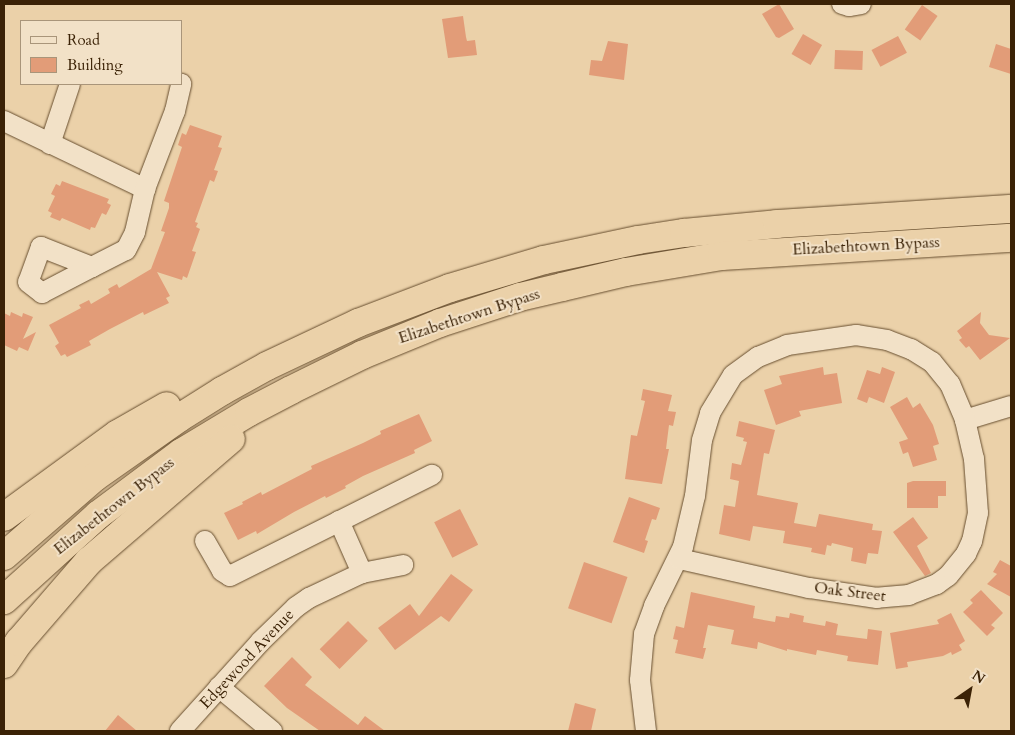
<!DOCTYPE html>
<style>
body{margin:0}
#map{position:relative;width:1015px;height:735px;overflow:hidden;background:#ebd1a9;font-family:Cardo,serif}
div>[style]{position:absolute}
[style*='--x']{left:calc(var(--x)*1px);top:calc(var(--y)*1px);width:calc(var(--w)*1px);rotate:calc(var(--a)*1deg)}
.building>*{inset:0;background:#e29c78;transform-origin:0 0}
.roads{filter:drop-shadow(0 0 1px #674e2f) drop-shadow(0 0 1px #674e2f)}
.minor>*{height:20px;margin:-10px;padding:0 10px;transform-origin:10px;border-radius:10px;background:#f2e1c7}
.highway>*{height:28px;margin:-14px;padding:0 14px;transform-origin:14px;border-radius:14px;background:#ebd1a9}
span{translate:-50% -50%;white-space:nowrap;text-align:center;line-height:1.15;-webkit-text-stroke:4px #f2e1c7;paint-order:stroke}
.street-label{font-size:16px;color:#3b2206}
.frame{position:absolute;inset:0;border:5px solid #3b2206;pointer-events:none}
.legend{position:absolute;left:20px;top:20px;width:162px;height:65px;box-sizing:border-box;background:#f2e1c7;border:1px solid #a9957a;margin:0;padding:6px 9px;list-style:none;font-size:15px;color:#3b2206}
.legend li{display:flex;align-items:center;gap:10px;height:25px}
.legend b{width:25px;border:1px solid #a9957a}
.north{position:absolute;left:945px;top:665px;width:50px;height:50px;-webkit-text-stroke:4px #f2e1c7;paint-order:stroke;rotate:33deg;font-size:14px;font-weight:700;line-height:20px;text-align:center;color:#3b2206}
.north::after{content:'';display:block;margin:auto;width:18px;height:22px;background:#3b2206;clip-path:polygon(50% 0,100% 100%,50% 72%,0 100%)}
</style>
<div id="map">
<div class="building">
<i style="clip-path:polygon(779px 4px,794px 29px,779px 38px,776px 37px,762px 14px)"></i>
<i style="left:922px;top:5px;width:19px;height:30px;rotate:35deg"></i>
<i style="clip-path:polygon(463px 16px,466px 37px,467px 41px,475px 40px,477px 55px,448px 58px,442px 19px)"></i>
<i style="left:803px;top:34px;width:22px;height:23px;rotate:30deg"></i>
<i style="left:898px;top:36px;width:19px;height:30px;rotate:62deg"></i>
<i style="clip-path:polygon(608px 41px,628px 44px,624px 80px,589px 75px,591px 60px,602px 61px)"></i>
<i style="clip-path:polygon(996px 44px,1011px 49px,1011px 74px,989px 67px)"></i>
<i style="left:835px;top:50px;width:28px;height:19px;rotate:2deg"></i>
<i style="clip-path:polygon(190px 125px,222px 136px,218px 147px,222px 148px,214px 170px,218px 171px,214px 182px,210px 180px,195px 222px,198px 223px,196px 227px,200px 229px,192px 251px,196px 252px,187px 278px,183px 276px,182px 280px,157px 272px,170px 296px,166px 298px,169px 303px,144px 315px,143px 312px,110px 329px,89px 341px,91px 345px,67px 357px,65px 354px,61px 356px,55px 346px,59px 343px,49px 325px,81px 308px,79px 305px,89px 300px,91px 304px,110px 293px,108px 289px,117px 284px,119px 288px,151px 269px,165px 232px,161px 231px,169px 208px,169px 203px,164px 201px,182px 147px,178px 145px,182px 133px,186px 135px)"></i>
<i style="clip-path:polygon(62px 181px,109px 199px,107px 203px,111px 205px,106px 215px,102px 213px,95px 228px,91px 227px,90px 230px,62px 218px,60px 221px,50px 217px,52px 213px,48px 211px,55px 196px,51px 194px,56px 184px,60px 186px)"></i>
<i style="clip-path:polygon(11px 312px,22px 317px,23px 313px,33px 317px,23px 339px,36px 332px,28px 351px,19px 347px,17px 351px,4px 345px,4px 313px,10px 316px)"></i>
<i style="clip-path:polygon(981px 312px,980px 323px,989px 335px,1010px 338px,980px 360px,969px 346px,966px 348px,959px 340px,962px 338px,957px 331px)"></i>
<i style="clip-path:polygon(823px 367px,824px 375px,837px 373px,842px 403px,799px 411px,801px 416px,776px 425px,764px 390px,782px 384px,779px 376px)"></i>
<i style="clip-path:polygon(882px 367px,895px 372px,884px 403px,869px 397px,867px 403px,857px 399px,867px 370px,880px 374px)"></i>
<i style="clip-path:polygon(643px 389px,672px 395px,668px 411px,676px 412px,673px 426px,669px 425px,666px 449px,669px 449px,662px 484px,625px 479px,631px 435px,637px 436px,645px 401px,641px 400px)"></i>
<i style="clip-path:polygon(907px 397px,913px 408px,920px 403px,933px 425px,939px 444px,933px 446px,937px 460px,913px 467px,908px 452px,903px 454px,899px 442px,908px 439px,890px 407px)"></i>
<i style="clip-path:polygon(419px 414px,432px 441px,414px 450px,415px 453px,363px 476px,345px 486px,346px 488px,326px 498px,325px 496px,294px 512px,257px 534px,256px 531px,238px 540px,224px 513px,243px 504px,242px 502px,261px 492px,262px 495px,312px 469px,311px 466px,363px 443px,381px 434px,380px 431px)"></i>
<i style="clip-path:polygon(739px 421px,775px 430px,769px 454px,764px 453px,757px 495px,798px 503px,794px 523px,816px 527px,819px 514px,873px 524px,872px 530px,882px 531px,878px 554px,868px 553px,866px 564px,851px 561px,853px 548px,832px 543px,831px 546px,827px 545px,825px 555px,811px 552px,812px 548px,783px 543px,785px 531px,753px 526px,750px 541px,719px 534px,724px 505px,735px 507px,739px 481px,730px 479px,732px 463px,741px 465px,747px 442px,743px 441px,744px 438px,736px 436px)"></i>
<i style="clip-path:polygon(913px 481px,946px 481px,946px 496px,938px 496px,938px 508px,907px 508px,907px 483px)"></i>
<i style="clip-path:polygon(629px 497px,660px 508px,656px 520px,652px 519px,645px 540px,648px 541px,644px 553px,613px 542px)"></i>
<i style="left:460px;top:509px;width:40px;height:29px;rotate:63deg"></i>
<i style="clip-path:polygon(913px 517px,928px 538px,917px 546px,931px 573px,925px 576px,893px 532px)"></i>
<i style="clip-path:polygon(1000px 560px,1011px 566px,1011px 597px,987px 584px,997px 574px,993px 572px)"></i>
<i style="left:584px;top:562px;width:46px;height:49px;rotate:19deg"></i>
<i style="clip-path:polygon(451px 574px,473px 590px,449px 622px,441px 616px,395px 650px,378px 628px,410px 604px,419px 616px)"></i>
<i style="clip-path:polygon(981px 590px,1003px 613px,991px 625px,995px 628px,987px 636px,963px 612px,973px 603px,970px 600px)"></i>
<i style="clip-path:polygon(691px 592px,755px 606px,753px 618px,775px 622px,776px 616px,789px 618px,790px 613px,804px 616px,803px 622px,825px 626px,826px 621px,838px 624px,836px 635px,867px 639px,868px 629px,882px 631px,878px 665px,847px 661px,848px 656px,817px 650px,816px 655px,787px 649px,787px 651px,758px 642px,757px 649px,731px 644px,734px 630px,708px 625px,703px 648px,706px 648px,703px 659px,675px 653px,678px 640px,673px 639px,676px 626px,684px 628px)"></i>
<i style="clip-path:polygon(951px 613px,965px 641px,959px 645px,962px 650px,952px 655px,951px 652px,943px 656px,907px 662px,908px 667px,896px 669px,890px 633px,939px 624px,937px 620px)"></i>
<i style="left:348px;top:621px;width:28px;height:40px;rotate:45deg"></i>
<i style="clip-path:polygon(292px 657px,312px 677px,305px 685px,358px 725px,365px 716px,385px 731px,320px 731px,287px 708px,264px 686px)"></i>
<i style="clip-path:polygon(575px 703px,596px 709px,591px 731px,568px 731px)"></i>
<i style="clip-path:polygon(118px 715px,137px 731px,105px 731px)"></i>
</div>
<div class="roads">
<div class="minor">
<i style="--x:842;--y:4;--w:7;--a:16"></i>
<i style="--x:849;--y:6;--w:12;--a:-9"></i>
<i style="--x:4;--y:121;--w:157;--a:25.7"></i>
<i style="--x:145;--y:189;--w:84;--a:-69"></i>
<i style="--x:175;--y:111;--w:28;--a:-77"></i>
<i style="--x:50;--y:144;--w:63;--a:-71.6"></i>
<i style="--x:92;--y:267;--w:55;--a:-158.6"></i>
<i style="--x:41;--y:247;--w:37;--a:110"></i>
<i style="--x:28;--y:282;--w:18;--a:38"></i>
<i style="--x:42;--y:293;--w:56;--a:-27.5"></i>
<i style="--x:92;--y:267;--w:38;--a:-27"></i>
<i style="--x:126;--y:250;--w:20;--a:-63"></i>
<i style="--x:135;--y:232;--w:44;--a:-76.9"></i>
<i style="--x:965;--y:420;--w:48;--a:-16.9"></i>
<i style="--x:339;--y:521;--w:57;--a:66.1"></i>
<i style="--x:205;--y:541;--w:34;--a:60"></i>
<i style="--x:222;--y:571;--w:9;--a:32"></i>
<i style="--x:230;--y:576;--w:226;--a:-26.6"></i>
<i style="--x:219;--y:687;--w:69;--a:39.7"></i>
<i style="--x:180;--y:731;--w:120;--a:-48"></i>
<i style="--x:260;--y:642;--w:50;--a:-44.2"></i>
<i style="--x:296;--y:607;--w:16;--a:-35"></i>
<i style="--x:309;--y:598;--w:59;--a:-25.3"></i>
<i style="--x:362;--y:573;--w:42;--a:-11"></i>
<i style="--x:646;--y:731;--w:51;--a:-96.7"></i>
<i style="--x:640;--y:680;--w:46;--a:-85"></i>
<i style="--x:644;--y:634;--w:30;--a:-70"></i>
<i style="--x:654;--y:606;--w:66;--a:-63.8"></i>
<i style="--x:683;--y:547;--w:52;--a:-76.8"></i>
<i style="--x:695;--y:496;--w:56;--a:-82.9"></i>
<i style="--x:702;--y:440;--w:28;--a:-73"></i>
<i style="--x:710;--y:413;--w:44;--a:-58.8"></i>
<i style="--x:733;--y:375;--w:31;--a:-36"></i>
<i style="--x:758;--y:357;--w:31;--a:-22"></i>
<i style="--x:787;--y:345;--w:70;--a:-8.2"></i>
<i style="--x:856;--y:335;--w:31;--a:9"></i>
<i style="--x:887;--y:340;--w:26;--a:21"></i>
<i style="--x:911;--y:349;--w:25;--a:32"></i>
<i style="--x:932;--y:362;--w:28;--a:51"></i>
<i style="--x:950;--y:384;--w:39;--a:67"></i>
<i style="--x:965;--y:420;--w:40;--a:77"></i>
<i style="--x:974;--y:459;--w:54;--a:85.8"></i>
<i style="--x:978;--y:513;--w:29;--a:102"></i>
<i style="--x:972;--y:541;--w:14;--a:115"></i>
<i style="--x:966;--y:554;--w:28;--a:129"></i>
<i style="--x:948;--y:576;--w:14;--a:144"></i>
<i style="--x:937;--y:584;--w:30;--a:159"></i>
<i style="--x:909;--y:595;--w:32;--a:175"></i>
<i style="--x:877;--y:598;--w:69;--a:-171.6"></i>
<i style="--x:809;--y:588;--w:133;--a:-167.4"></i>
</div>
<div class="highway">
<i style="--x:4;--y:517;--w:141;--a:-36.1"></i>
<i style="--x:118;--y:434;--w:56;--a:-29.7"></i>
<i style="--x:4;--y:556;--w:121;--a:-41"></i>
<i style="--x:95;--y:477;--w:103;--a:-35.1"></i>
<i style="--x:179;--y:418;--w:51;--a:-32.1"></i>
<i style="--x:222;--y:391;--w:51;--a:-29.1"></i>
<i style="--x:267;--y:366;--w:101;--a:-25.3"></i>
<i style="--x:358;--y:323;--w:98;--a:-20.8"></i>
<i style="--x:450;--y:288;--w:98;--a:-16.6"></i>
<i style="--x:544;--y:260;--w:96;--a:-12"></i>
<i style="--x:638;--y:240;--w:47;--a:-8.7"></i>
<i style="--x:684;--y:233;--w:93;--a:-5.5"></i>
<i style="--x:777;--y:224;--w:234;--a:-3.7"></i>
<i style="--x:4;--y:600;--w:127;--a:-42.1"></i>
<i style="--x:98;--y:515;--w:104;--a:-36.8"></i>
<i style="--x:181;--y:453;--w:79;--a:-31.1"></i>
<i style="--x:249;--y:412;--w:47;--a:-27.6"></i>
<i style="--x:291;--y:390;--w:79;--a:-26.2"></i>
<i style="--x:362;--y:355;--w:84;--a:-22.3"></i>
<i style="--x:440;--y:323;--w:84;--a:-18"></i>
<i style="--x:520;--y:297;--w:43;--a:-13.4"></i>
<i style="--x:562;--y:287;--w:66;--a:-13.2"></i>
<i style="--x:626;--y:272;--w:97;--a:-9.5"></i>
<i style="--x:722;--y:256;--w:290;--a:-3.6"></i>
<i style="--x:4;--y:664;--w:27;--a:-56"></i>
<i style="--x:19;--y:642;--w:107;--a:-49.2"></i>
<i style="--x:89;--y:561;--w:187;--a:-40.7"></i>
</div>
</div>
<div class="street-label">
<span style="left:866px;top:246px;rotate:-3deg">Elizabethtown Bypass</span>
<span style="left:469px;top:316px;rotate:-18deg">Elizabethtown Bypass</span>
<span style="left:114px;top:506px;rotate:-38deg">Elizabethtown Bypass</span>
<span style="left:850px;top:592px;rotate:7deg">Oak Street</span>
<span style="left:247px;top:659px;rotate:-47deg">Edgewood Avenue</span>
</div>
<div class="frame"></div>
<ul class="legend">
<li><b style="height:6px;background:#f2e1c7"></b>Road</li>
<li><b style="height:14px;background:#e29c78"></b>Building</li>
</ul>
<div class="north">N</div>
</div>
